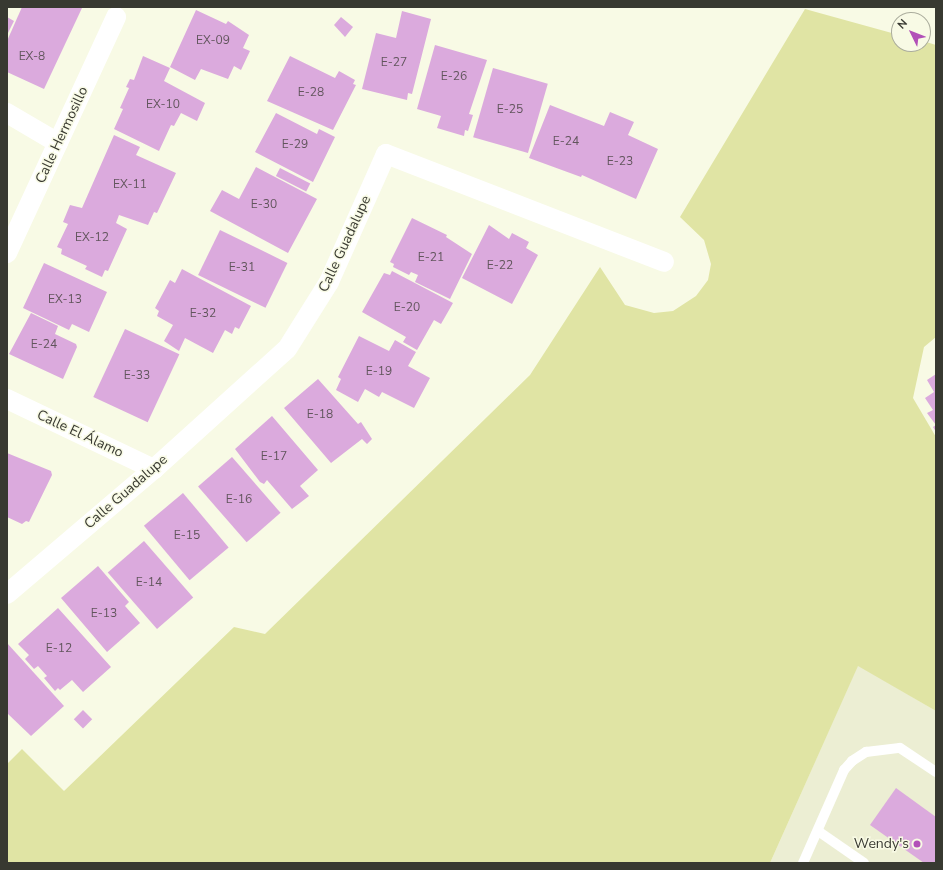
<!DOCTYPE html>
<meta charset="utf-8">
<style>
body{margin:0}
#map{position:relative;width:943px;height:870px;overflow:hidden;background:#f8fae5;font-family:"Nunito Sans",sans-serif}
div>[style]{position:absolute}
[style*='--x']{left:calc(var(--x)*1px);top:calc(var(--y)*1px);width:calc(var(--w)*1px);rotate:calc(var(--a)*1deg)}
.built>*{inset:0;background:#eceed3}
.green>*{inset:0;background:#e0e4a4}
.building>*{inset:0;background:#dbaadd;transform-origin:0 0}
.service>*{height:10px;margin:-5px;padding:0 5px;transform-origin:5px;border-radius:5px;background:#fff}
.minor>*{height:20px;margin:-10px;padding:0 10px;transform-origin:10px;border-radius:10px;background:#fff}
.dots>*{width:11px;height:11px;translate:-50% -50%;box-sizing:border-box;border:2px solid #f8fae5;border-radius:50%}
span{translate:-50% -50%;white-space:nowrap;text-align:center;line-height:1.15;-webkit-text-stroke:3px #f8fae5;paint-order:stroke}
.number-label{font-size:12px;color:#61555c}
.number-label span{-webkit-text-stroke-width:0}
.street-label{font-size:14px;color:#383931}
.poi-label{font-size:14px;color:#383931}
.right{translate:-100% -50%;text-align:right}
.frame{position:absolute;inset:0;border:8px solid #383931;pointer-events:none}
.north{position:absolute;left:891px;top:12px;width:40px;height:40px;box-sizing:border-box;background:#f8fae5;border:1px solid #abad9d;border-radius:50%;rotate:313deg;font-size:11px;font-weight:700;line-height:16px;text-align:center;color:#383931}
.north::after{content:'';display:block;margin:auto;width:14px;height:18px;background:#b250b8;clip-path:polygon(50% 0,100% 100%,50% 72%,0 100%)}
</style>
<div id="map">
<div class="built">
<i style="clip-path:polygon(858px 665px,936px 711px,936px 863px,770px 863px)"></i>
</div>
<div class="green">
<i style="clip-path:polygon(805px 9px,899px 35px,899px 44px,923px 44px,923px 41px,936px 45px,936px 337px,924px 347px,913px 398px,936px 437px,936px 711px,858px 666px,770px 863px,7px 863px,7px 764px,22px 749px,64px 791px,234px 627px,265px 634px,530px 375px,600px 267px,625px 305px,654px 313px,673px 311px,696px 296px,708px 280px,711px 264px,704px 240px,680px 217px)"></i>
</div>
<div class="building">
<i style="clip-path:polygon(22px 7px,82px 8px,44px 89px,7px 72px,7px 41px)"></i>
<i style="clip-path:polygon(196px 10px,226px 24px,228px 21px,249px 35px,243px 48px,250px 51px,241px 70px,234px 66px,228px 79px,201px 69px,195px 80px,170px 67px)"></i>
<i style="clip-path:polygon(402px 11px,431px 19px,412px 94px,408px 93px,407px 100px,362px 89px,376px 33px,396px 38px)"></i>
<i style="clip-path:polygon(7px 17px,14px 21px,7px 35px)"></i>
<i style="clip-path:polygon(341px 17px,353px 27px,345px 37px,334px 25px)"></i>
<i style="clip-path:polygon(435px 45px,487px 60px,469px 114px,473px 115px,468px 131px,465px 130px,464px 136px,437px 128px,441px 116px,417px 109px)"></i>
<i style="clip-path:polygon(143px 56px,170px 68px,164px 81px,205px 103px,197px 121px,181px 113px,174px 126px,171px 125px,159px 151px,114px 129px,123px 109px,120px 108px,129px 88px,126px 87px,130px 79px,134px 80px)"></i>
<i style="clip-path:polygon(290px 56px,335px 78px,339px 71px,355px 80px,353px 84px,356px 85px,333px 130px,267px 101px)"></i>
<i style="left:493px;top:68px;width:57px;height:72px;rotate:16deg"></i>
<i style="clip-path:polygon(550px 105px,604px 126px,610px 112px,634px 122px,628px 135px,658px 149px,636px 199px,582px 175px,581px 177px,529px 158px)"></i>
<i style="clip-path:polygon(276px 113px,317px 134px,319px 129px,335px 137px,313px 182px,255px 152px)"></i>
<i style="clip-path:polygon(114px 135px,140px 147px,136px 155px,176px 173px,157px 213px,154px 212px,148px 225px,119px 215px,116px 223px,127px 229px,108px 271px,105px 270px,102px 277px,85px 269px,87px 266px,61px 254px,62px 249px,57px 247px,68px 224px,63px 222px,70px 205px,82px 208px)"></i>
<i style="clip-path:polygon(256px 167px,317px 199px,288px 253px,210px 211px,222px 190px,239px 199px)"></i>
<i style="left:280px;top:168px;width:34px;height:9px;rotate:27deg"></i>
<i style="clip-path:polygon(412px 218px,447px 235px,446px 237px,472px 254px,450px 299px,415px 282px,418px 275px,411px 272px,409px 275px,393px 267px,394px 264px,390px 262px)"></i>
<i style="clip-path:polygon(489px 225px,509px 239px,512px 233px,529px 242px,526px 248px,538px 255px,512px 304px,462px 278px)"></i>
<i style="left:220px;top:230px;width:75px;height:50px;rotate:26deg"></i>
<i style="clip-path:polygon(44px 263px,107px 292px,89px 332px,72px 324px,69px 330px,23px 308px)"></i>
<i style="clip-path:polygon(182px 269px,251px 306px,239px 329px,235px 327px,232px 334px,225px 330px,213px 353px,185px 338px,179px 351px,164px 341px,173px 325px,157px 316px,159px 311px,155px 308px,170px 280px,175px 283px)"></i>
<i style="clip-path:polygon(392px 271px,453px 303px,441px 324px,434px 320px,417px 350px,403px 342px,406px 337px,362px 312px,384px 273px,390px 275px)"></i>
<i style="clip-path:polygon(31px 313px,58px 326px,55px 334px,76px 344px,77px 347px,63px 379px,9px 354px)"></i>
<i style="left:125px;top:329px;width:60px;height:75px;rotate:25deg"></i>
<i style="clip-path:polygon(359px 336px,389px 351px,395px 340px,416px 352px,408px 366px,430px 378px,414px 408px,382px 392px,379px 397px,365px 389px,358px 402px,336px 390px,341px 379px,338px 377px)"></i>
<i style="clip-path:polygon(936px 374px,936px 432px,933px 427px,936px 425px,927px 413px,933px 410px,925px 398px,934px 392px,927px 380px)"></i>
<i style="clip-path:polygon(318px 379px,358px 424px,361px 422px,372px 439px,367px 444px,362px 439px,331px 463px,284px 408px)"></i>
<i style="clip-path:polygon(272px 416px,318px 470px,300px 486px,309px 496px,292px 509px,267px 480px,264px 484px,260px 482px,235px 449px)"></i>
<i style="clip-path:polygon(7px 453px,51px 471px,52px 475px,29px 522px,26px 521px,22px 524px,7px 517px)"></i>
<i style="left:232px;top:457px;width:74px;height:45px;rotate:49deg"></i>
<i style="left:183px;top:493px;width:71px;height:51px;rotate:50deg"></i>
<i style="left:144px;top:541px;width:75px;height:48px;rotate:49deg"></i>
<i style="clip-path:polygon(98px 566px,129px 602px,125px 606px,140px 623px,107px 652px,61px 598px)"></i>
<i style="clip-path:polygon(58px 608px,111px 667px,83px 692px,72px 680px,60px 690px,58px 688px,55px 691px,44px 678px,47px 676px,38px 666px,34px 669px,25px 659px,29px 655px,18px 644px)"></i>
<i style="clip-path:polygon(7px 643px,64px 706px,31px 736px,7px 713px)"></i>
<i style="left:83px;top:710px;width:13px;height:13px;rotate:45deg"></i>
<i style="clip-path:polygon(896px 788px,936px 817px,936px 863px,924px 863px,870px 825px)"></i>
</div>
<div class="service">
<i style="--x:818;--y:831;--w:56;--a:34.8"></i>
<i style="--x:803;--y:863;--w:102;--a:-66.2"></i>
<i style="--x:844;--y:770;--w:12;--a:-48"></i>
<i style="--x:852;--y:761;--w:17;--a:-33"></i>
<i style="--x:866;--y:752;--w:34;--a:-7"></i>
<i style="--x:900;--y:748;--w:43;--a:33.7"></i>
</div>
<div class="minor">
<i style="--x:7;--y:113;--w:59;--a:30.5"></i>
<i style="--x:7;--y:253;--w:260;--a:-65.2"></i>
<i style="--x:7;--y:399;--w:163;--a:25.5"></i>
<i style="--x:7;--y:594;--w:193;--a:-40.4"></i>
<i style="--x:154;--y:469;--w:179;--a:-42.1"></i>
<i style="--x:287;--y:349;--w:79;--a:-57.9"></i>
<i style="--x:329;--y:282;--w:140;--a:-66"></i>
<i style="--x:386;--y:154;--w:298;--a:21.2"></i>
</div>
<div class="dots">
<i style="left:917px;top:844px;background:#b250b8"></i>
</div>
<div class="number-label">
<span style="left:213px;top:41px">EX-09</span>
<span style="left:32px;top:57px">EX-8</span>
<span style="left:394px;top:63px">E-27</span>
<span style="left:454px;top:77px">E-26</span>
<span style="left:311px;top:93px">E-28</span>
<span style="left:163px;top:105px">EX-10</span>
<span style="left:510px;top:110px">E-25</span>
<span style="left:566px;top:142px">E-24</span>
<span style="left:295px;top:145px">E-29</span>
<span style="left:620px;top:162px">E-23</span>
<span style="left:130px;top:185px">EX-11</span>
<span style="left:264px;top:205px">E-30</span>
<span style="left:92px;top:238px">EX-12</span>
<span style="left:431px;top:258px">E-21</span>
<span style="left:500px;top:266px">E-22</span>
<span style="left:242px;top:268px">E-31</span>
<span style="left:65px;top:300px">EX-13</span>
<span style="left:407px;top:308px">E-20</span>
<span style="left:203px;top:314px">E-32</span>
<span style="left:44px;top:345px">E-24</span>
<span style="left:379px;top:372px">E-19</span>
<span style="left:137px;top:376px">E-33</span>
<span style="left:320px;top:415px">E-18</span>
<span style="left:274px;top:457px">E-17</span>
<span style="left:239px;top:500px">E-16</span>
<span style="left:187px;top:536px">E-15</span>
<span style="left:149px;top:583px">E-14</span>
<span style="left:104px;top:614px">E-13</span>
<span style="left:59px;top:649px">E-12</span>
</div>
<div class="street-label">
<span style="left:62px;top:135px;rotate:-65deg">Calle Hermosillo</span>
<span style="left:345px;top:244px;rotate:-65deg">Calle Guadalupe</span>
<span style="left:80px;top:434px;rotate:25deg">Calle El Álamo</span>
<span style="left:126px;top:492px;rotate:-41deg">Calle Guadalupe</span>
</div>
<div class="poi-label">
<span class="right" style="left:909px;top:844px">Wendy's</span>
</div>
<div class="frame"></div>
<div class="north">N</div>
</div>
